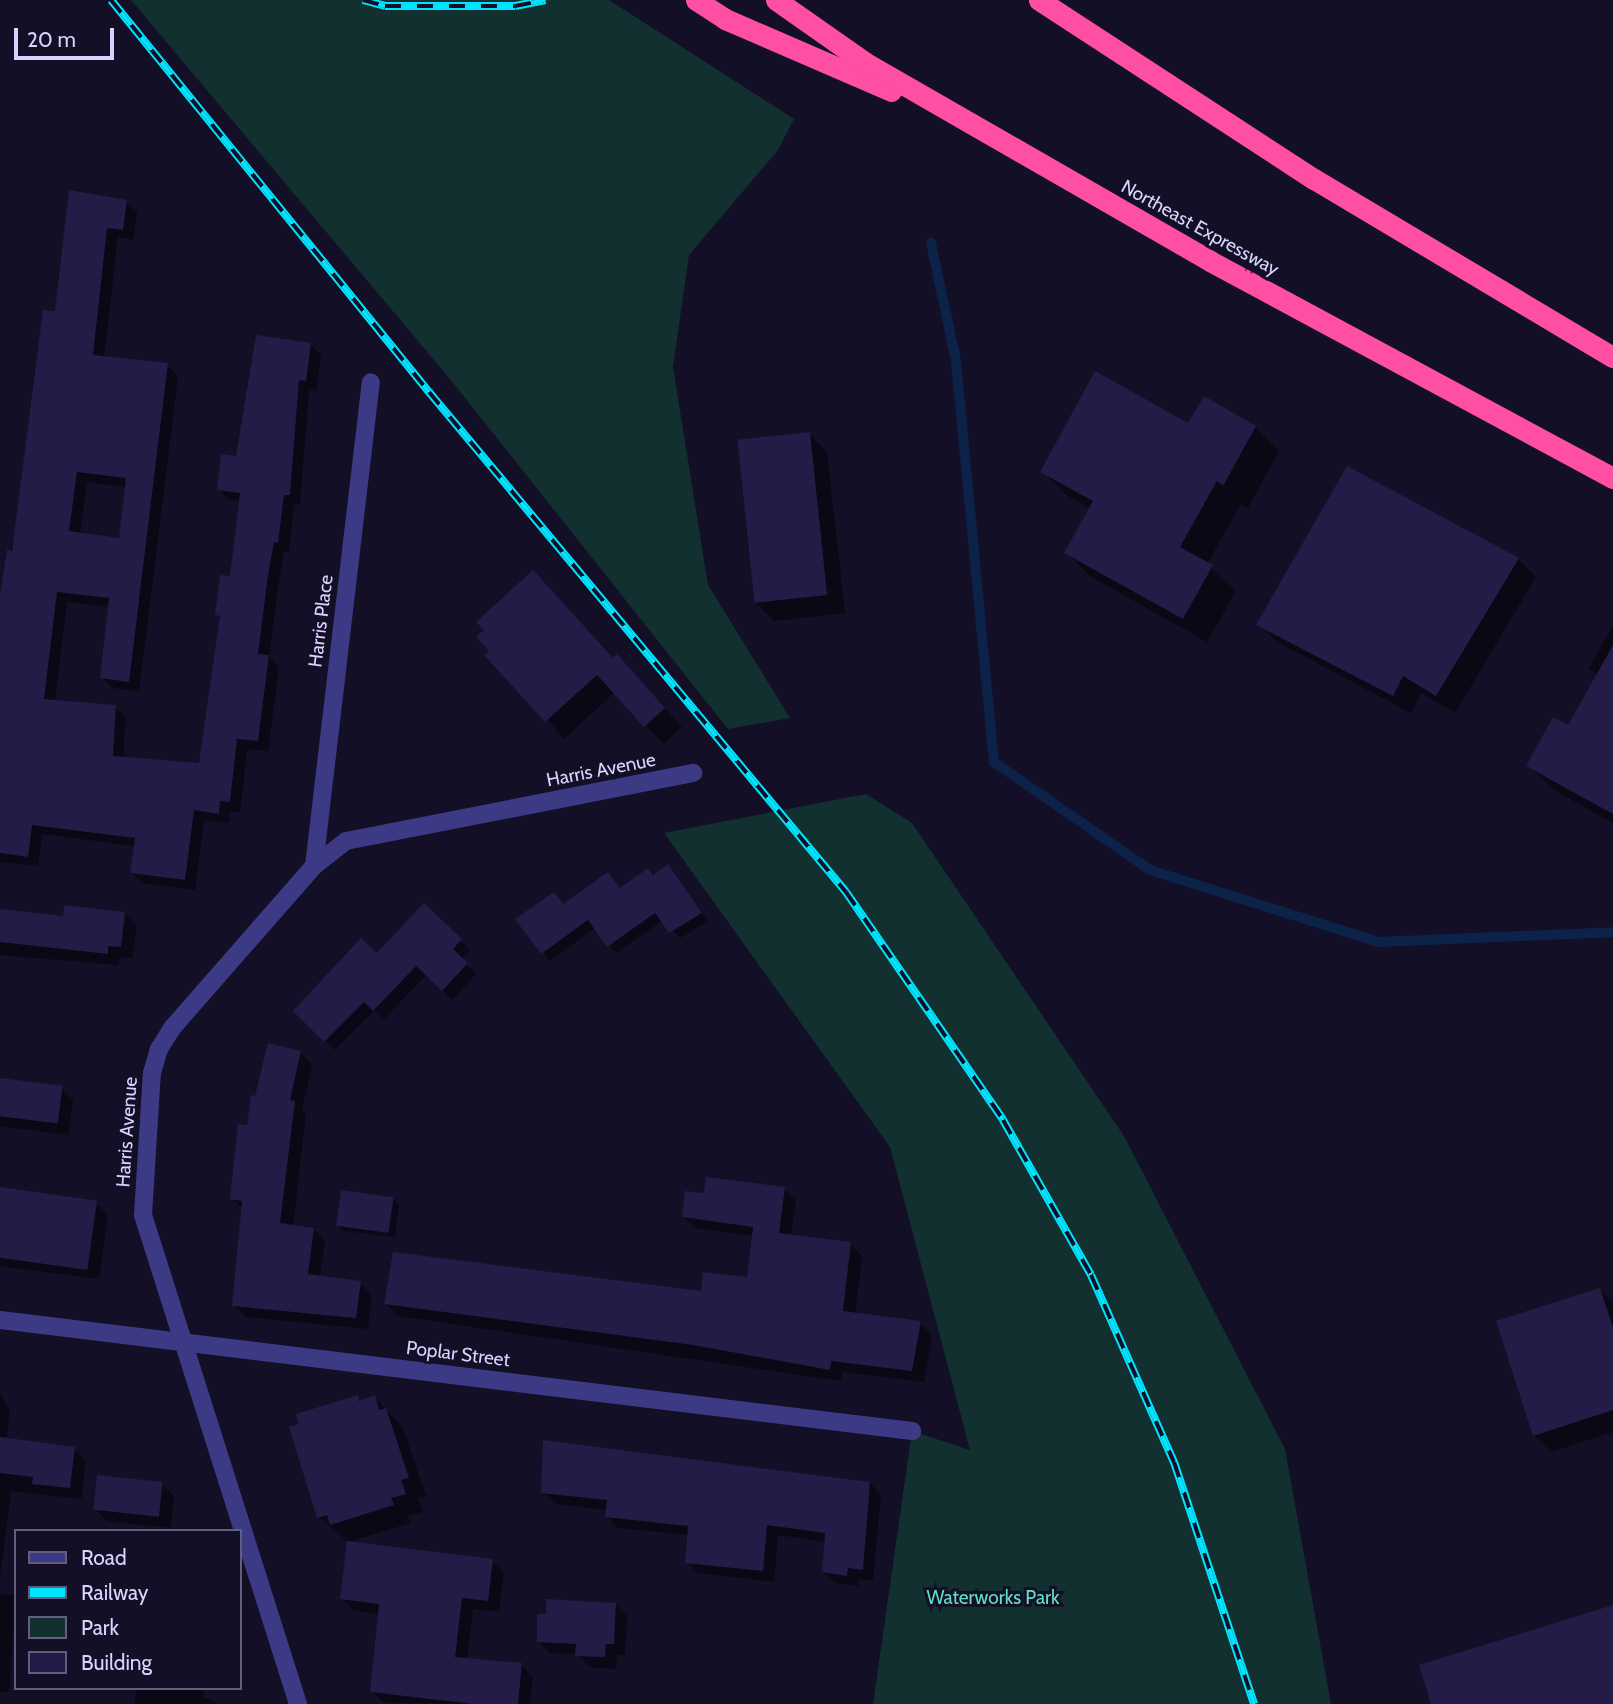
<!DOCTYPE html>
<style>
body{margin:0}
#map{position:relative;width:1613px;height:1704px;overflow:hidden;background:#130f26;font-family:Cabin,sans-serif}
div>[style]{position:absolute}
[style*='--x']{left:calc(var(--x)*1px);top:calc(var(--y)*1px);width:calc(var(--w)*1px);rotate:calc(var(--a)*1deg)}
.green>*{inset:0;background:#12302f}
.shadow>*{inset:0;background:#0007;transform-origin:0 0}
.stream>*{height:10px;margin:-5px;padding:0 5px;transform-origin:5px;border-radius:5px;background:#0c2248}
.building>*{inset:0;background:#241b47;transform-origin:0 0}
.minor>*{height:18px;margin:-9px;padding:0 9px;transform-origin:9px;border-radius:9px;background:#3d3a85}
.highway>*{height:21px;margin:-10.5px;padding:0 10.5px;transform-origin:10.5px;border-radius:10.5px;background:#ff4fa3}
.rail>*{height:8px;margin-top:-4px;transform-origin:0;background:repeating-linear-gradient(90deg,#130f26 0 16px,#00e5ff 0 32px);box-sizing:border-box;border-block:2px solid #00e5ff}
span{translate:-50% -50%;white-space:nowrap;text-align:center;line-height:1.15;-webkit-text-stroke:6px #130f26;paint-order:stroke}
.street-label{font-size:19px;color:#d9d4ff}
.park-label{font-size:19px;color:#5fe0c0}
.legend{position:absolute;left:14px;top:1529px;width:228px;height:161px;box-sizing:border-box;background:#130f26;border:2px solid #625e7d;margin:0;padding:9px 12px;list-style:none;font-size:21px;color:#d9d4ff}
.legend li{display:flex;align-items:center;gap:14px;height:35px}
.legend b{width:35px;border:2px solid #625e7d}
.scale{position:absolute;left:14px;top:28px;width:100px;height:32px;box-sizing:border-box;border:4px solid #d9d4ff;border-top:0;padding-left:9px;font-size:21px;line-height:24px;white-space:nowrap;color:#d9d4ff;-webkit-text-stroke:5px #130f26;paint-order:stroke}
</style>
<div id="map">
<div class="green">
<i style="clip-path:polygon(131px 0,609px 0,794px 119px,778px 150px,689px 255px,673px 367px,708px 585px,790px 718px,728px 729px,450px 379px)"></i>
<i style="clip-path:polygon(866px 794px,912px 823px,1124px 1136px,1285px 1449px,1331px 1704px,873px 1704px,912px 1431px,970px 1450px,890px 1147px,664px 833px)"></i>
</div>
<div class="shadow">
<i style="clip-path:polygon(evenodd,70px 192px,126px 201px,137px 212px,133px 240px,118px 237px,104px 358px,167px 365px,178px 376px,139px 692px,113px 688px,102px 678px,110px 607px,67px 602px,55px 702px,115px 707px,126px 717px,123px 759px,201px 765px,221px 619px,217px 615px,231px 578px,241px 501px,229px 500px,219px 489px,310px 344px,321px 355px,316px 391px,309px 390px,300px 505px,294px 504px,289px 552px,284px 551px,278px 587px,269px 657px,279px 667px,268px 751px,247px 749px,240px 812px,230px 811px,229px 823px,204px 820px,195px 890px,142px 883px,132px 873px,135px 846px,42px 834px,38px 866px,0 862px,0 611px,56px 313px,70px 192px,87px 482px,127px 487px,120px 540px,80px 534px,87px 482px)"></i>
<i style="clip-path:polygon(1189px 426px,1255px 427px,1279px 451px,1248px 508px,1241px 504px,1207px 564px,1236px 591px,1207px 642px,1090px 576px,1066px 552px,1090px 509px,1066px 495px,1042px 471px)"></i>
<i style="clip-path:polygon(809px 434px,827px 452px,845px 613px,774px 621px,756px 603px)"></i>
<i style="clip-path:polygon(1518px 559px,1536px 577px,1455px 713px,1421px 693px,1411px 713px,1277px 642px,1259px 624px)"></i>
<i style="clip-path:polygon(1613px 625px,1613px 823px,1552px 789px,1528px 765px,1569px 728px,1598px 676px,1589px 668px)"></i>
<i style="clip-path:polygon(486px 630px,614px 660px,617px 657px,682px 727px,663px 744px,615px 692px,564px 739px,491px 651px)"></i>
<i style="clip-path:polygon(668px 867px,708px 921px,680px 938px,663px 920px,616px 953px,595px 928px,550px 961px,518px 919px,554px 894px,564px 905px,608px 874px,621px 889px)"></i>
<i style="clip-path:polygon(424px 905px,470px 950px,461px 959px,476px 974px,452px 1000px,427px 974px,384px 1019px,375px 1010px,335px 1050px,296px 1011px,377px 955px)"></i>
<i style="clip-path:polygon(0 910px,65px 918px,125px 914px,137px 926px,132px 958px,119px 957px,119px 965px,0 955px)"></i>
<i style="clip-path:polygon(301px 1053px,312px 1065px,302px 1110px,306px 1114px,293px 1227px,313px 1229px,325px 1241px,320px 1277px,360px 1283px,372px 1295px,368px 1329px,246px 1317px,234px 1305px,243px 1209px,232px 1198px,249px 1127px,257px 1098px)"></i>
<i style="clip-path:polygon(0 1085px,61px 1088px,73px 1100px,68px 1135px,0 1126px)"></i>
<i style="clip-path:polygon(0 1188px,96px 1203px,108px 1215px,99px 1279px,0 1266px)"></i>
<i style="clip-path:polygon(784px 1189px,796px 1201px,791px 1236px,850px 1244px,862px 1256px,855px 1314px,920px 1323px,932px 1335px,924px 1382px,842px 1372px,841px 1381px,398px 1316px,386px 1304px,702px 1293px,748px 1279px,754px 1236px,695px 1228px,683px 1216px,706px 1195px)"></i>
<i style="clip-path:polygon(394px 1199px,399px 1205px,395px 1237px,344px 1231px,338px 1225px)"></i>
<i style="clip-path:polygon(1600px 1290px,1613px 1303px,1613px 1432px,1551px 1452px,1534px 1435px)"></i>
<i style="clip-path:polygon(0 1393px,10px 1411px,6px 1440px,74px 1449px,86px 1461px,81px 1499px,11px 1491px,0 1577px)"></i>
<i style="clip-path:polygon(357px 1397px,362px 1402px,374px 1397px,403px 1428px,426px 1496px,418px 1498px,423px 1512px,408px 1516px,411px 1523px,348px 1542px,319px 1517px)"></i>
<i style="clip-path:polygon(870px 1483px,881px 1495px,873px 1581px,859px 1579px,858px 1586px,835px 1583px,823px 1572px,826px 1542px,778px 1535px,774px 1582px,698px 1573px,687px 1562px,689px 1535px,618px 1528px,607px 1516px,608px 1510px,555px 1504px,543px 1492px)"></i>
<i style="clip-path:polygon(162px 1484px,174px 1496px,171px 1528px,107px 1521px,95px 1509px)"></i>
<i style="clip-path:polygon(492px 1561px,504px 1573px,499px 1612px,473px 1609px,467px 1660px,521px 1665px,533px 1677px,530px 1704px,384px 1703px,372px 1691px,379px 1614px,354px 1611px,342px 1599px)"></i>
<i style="left:0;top:1594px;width:16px;height:97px;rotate:4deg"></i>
<i style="clip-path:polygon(615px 1604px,627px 1616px,625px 1655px,617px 1655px,616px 1669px,589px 1667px,577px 1654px,550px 1653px,538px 1641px,547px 1616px)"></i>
<i style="clip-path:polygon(136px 1688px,205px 1688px,204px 1697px,219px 1704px,135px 1704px)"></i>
</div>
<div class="stream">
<i style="--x:931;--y:243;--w:121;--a:78"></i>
<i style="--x:956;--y:361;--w:403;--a:84.6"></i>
<i style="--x:994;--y:762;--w:190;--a:34.7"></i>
<i style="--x:1150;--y:870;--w:239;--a:17.5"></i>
<i style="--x:1378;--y:942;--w:235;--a:-2.4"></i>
</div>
<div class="building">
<i style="clip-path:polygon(evenodd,69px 190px,127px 200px,123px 230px,107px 228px,93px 355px,168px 363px,129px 682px,100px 678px,109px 598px,57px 592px,44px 699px,116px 705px,113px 756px,199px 763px,220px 616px,215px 615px,220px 575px,230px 576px,240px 493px,217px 490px,221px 454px,236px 456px,256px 335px,311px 343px,306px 381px,299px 380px,290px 495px,284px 495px,278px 543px,274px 542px,268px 575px,258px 654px,269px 655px,258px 741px,237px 739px,230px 802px,220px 801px,219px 814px,194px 810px,185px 880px,130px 873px,135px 838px,32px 825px,28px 857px,0 853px,0 595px,7px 550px,12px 551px,43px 310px,55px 311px,69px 190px,77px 472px,126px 478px,119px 538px,69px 531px,77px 472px)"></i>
<i style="clip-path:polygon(1095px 371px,1188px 423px,1204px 396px,1256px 426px,1223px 486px,1217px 481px,1180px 547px,1213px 565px,1183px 619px,1064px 553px,1093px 501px,1040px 472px)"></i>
<i style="left:810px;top:432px;width:164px;height:73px;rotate:84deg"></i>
<i style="clip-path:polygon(1347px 466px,1519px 558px,1436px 696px,1403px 676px,1393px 696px,1256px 625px)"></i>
<i style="clip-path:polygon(533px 570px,613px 658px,617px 654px,665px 708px,644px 727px,597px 675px,545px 722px,484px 655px,489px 651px,476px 637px,484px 630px,476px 622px)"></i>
<i style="clip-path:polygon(1613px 645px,1613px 814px,1526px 766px,1553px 717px,1568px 725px)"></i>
<i style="clip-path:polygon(668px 864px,702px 913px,669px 933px,655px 913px,607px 947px,588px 920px,541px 954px,515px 919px,554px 892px,563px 904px,608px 872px,620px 888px,648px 868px,653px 875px)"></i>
<i style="clip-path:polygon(424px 903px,462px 939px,453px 949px,468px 963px,442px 991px,416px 966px,373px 1011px,364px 1002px,324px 1042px,293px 1011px,361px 938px,377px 953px)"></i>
<i style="clip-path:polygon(64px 905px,125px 912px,121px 947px,108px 946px,108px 954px,0 942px,0 909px,63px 916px)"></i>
<i style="clip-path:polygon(268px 1043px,301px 1051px,290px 1100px,295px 1101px,280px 1223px,314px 1228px,308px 1274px,361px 1281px,356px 1318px,232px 1306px,242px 1201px,230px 1199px,238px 1124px,247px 1125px,251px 1095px,255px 1096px)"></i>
<i style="left:0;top:1078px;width:63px;height:38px;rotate:7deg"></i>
<i style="clip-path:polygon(706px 1177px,785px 1187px,779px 1233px,851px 1242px,843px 1311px,921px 1321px,912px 1371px,831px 1361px,830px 1370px,693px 1345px,384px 1304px,393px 1252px,701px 1291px,703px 1272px,747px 1277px,753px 1227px,682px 1217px,685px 1191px,704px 1193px)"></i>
<i style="left:0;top:1187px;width:98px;height:70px;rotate:8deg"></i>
<i style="left:341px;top:1190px;width:53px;height:36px;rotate:8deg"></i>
<i style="clip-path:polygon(1600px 1288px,1613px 1328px,1613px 1410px,1533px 1436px,1496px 1321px)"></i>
<i style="clip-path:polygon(358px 1395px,359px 1401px,375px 1395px,379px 1410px,386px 1408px,409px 1478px,401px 1480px,406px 1494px,391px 1498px,394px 1505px,330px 1525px,327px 1515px,317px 1518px,289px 1427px,299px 1424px,296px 1414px)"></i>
<i style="clip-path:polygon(0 1437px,75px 1447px,70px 1488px,32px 1484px,33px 1477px,0 1473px)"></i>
<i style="clip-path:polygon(543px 1440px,870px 1482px,863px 1570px,848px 1568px,847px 1576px,822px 1572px,825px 1533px,767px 1525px,763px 1571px,685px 1563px,688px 1526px,605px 1517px,607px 1500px,541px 1493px)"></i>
<i style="left:97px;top:1475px;width:66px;height:35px;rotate:6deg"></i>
<i style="clip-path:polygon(347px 1541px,493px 1559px,488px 1601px,462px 1598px,455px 1657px,522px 1663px,518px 1704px,474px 1704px,370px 1692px,379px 1604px,340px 1599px)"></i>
<i style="clip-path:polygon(546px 1599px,616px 1603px,614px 1644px,606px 1644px,605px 1657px,575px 1656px,576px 1644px,537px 1642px,537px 1614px,546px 1614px)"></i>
<i style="clip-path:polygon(1613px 1605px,1613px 1704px,1431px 1704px,1419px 1665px)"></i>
</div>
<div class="minor">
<i style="--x:314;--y:866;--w:487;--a:-83.3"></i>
<i style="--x:0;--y:1320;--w:919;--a:6.94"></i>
<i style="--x:298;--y:1704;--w:513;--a:-107.59"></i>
<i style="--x:143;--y:1215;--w:142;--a:-86.4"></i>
<i style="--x:152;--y:1073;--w:25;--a:-74"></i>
<i style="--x:159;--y:1049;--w:26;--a:-58"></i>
<i style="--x:173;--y:1027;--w:214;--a:-48.8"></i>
<i style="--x:314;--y:866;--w:41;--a:-38"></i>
<i style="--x:346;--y:841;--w:354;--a:-11.1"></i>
</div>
<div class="highway">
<i style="--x:696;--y:0;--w:35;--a:33"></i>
<i style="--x:725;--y:19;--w:181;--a:23.4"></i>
<i style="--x:776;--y:0;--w:110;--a:35"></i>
<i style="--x:866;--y:63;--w:397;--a:29.9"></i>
<i style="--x:1210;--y:261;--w:458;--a:28.3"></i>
<i style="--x:1039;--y:0;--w:328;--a:33.1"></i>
<i style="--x:1314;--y:179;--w:348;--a:30.8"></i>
</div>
<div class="rail">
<i style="--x:111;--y:0;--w:505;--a:50.95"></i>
<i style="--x:429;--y:392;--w:651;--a:50.17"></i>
<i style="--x:846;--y:892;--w:277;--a:55.4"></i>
<i style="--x:1003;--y:1120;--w:178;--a:60.4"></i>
<i style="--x:1091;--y:1275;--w:205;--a:66.1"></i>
<i style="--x:1174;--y:1462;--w:255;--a:71.7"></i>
<i style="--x:363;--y:0;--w:23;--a:15"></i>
<i style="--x:385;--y:6;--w:130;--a:0"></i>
<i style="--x:515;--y:6;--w:31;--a:-11"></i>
</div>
<div class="street-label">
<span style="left:1200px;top:228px;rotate:29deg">Northeast Expressway</span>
<span style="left:321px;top:621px;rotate:-83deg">Harris Place</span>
<span style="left:601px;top:770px;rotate:-11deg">Harris Avenue</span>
<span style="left:127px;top:1132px;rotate:-86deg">Harris Avenue</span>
<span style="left:458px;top:1354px;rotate:7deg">Poplar Street</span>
</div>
<div class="park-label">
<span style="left:993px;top:1598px">Waterworks Park</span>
</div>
<ul class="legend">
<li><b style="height:9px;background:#3d3a85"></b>Road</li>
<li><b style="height:9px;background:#00e5ff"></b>Railway</li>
<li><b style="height:19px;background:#12302f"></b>Park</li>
<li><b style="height:19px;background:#241b47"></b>Building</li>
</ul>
<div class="scale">20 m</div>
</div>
